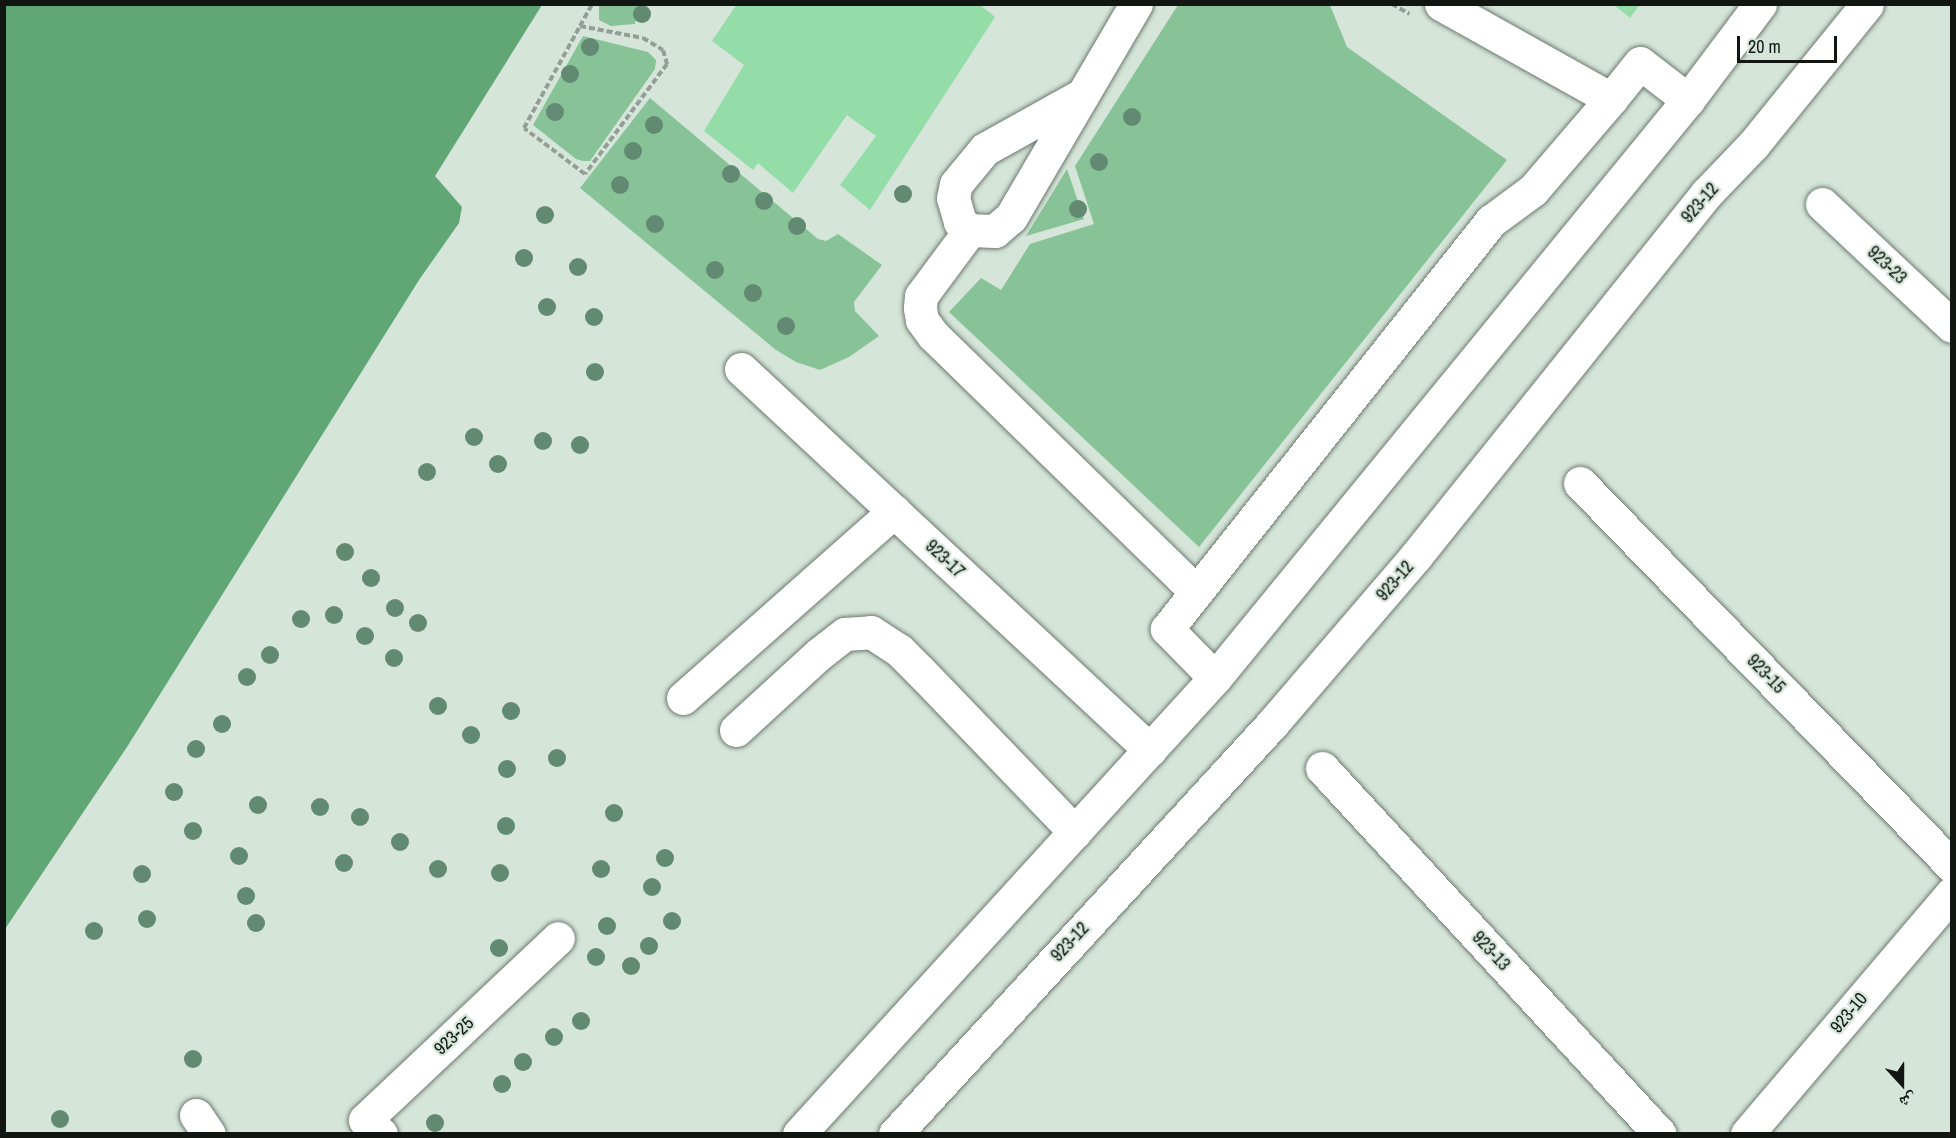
<!DOCTYPE html>
<meta charset="utf-8">
<style>
body{margin:0}
#map{position:relative;width:1956px;height:1138px;overflow:hidden;background:#d5e5d9;font-family:"Archivo Narrow","Noto Naskh Arabic",sans-serif}
div>[style]{position:absolute}
[style*='--x']{left:calc(var(--x)*1px);top:calc(var(--y)*1px);width:calc(var(--w)*1px);rotate:calc(var(--a)*1deg)}
.green>*{inset:0;background:#87c397}
.water>*{inset:0;background:#60a775}
.building>*{inset:0;background:#94dda8}
.path>*{height:4px;margin-top:-2px;transform-origin:0;background:repeating-linear-gradient(90deg,#939f96 0 6px,transparent 0 9px)}
.roads{filter:drop-shadow(0 0 2px #6c796f) drop-shadow(0 0 2px #6c796f)}
.minor>*{height:33px;margin:-16.5px;padding:0 16.5px;transform-origin:16.5px;border-radius:16.5px;background:#fff}
.trees>*{width:18px;height:18px;margin:-9px;border-radius:50%;background:#628972}
span{translate:-50% -50%;white-space:nowrap;text-align:center;line-height:1.15;-webkit-text-stroke:4.5px #d5e5d9;paint-order:stroke}
.street-label{font-size:18px;color:#111612}
.frame{position:absolute;inset:0;border:6px solid #111612;pointer-events:none}
.north{position:absolute;left:1872px;top:1054px;width:60px;height:60px;-webkit-text-stroke:4px #d5e5d9;paint-order:stroke;rotate:159deg;font-size:16px;font-weight:700;line-height:24px;text-align:center;color:#111612}
.north::after{content:'';display:block;margin:auto;width:21px;height:27px;background:#111612;clip-path:polygon(50% 0,100% 100%,50% 72%,0 100%)}
.scale{position:absolute;left:1737px;top:36px;width:100px;height:27px;box-sizing:border-box;border:3px solid #111612;border-top:0;padding-left:8px;font-size:18px;line-height:21px;white-space:nowrap;color:#111612;-webkit-text-stroke:4px #d5e5d9;paint-order:stroke}
</style>
<div id="map">
<div class="green">
<i style="clip-path:polygon(599px 5px,639px 5px,635px 24px,611px 26px,599px 20px)"></i>
<i style="clip-path:polygon(1178px 5px,1330px 5px,1347px 47px,1507px 160px,1199px 547px,949px 312px,981px 278px,1001px 290px,1030px 244px,1094px 224px,1075px 166px)"></i>
<i style="clip-path:polygon(583px 36px,648px 52px,656px 60px,655px 69px,597px 151px,590px 161px,583px 161px,576px 159px,533px 125px)"></i>
<i style="clip-path:polygon(650px 98px,818px 239px,826px 241px,838px 234px,882px 265px,854px 302px,855px 311px,879px 336px,849px 357px,820px 370px,796px 362px,776px 350px,580px 188px)"></i>
<i style="clip-path:polygon(1067px 169px,1084px 219px,1026px 236px)"></i>
</div>
<div class="water">
<i style="clip-path:polygon(5px 4px,542px 5px,435px 176px,462px 207px,459px 223px,419px 280px,127px 747px,5px 929px)"></i>
</div>
<div class="building">
<i style="clip-path:polygon(737px 4px,979px 4px,995px 17px,870px 210px,840px 185px,876px 136px,847px 115px,793px 193px,758px 163px,753px 170px,704px 131px,744px 65px,712px 41px)"></i>
<i style="clip-path:polygon(1613px 4px,1640px 4px,1630px 18px)"></i>
</div>
<div class="path">
<i style="--x:1392;--y:4;--w:20;--a:30"></i>
<i style="--x:580;--y:26;--w:64;--a:10.8"></i>
<i style="--x:643;--y:38;--w:23;--a:31"></i>
<i style="--x:663;--y:50;--w:15;--a:74"></i>
<i style="--x:667;--y:64;--w:137;--a:126.7"></i>
<i style="--x:585;--y:174;--w:76;--a:-143"></i>
<i style="--x:524;--y:128;--w:116;--a:-61.2"></i>
<i style="--x:580;--y:26;--w:25;--a:-61"></i>
</div>
<div class="roads">
<div class="minor">
<i style="--x:1136;--y:4;--w:247;--a:120.4"></i>
<i style="--x:1011;--y:217;--w:21;--a:139"></i>
<i style="--x:995;--y:231;--w:25;--a:-178"></i>
<i style="--x:970;--y:230;--w:82;--a:126.6"></i>
<i style="--x:921;--y:296;--w:12;--a:95"></i>
<i style="--x:920;--y:308;--w:12;--a:81"></i>
<i style="--x:922;--y:320;--w:19;--a:54"></i>
<i style="--x:933;--y:335;--w:368;--a:44.3"></i>
<i style="--x:1441;--y:4;--w:195;--a:29.2"></i>
<i style="--x:1611;--y:99;--w:46;--a:-51.1"></i>
<i style="--x:1640;--y:63;--w:61;--a:37.6"></i>
<i style="--x:1822;--y:204;--w:178;--a:43.2"></i>
<i style="--x:970;--y:230;--w:13;--a:-141"></i>
<i style="--x:960;--y:222;--w:25;--a:-106"></i>
<i style="--x:953;--y:198;--w:14;--a:-78"></i>
<i style="--x:956;--y:184;--w:45;--a:-50.4"></i>
<i style="--x:985;--y:149;--w:111;--a:-29.1"></i>
<i style="--x:741;--y:369;--w:559;--a:42.97"></i>
<i style="--x:1580;--y:483;--w:534;--a:45.83"></i>
<i style="--x:1215;--y:678;--w:69;--a:-134.4"></i>
<i style="--x:1167;--y:629;--w:521;--a:-51.55"></i>
<i style="--x:1491;--y:221;--w:52;--a:-36.4"></i>
<i style="--x:1533;--y:190;--w:120;--a:-49.4"></i>
<i style="--x:683;--y:698;--w:282;--a:-41.5"></i>
<i style="--x:736;--y:730;--w:113;--a:-42.5"></i>
<i style="--x:819;--y:654;--w:33;--a:-38"></i>
<i style="--x:845;--y:634;--w:26;--a:-4"></i>
<i style="--x:871;--y:632;--w:33;--a:33"></i>
<i style="--x:899;--y:650;--w:28;--a:45"></i>
<i style="--x:919;--y:670;--w:225;--a:46.1"></i>
<i style="--x:1322;--y:768;--w:498;--a:47.3"></i>
<i style="--x:196;--y:1115;--w:23;--a:56"></i>
<i style="--x:381;--y:1134;--w:21;--a:-139"></i>
<i style="--x:365;--y:1120;--w:265;--a:-43.3"></i>
<i style="--x:799;--y:1134;--w:617;--a:-47.63"></i>
<i style="--x:1215;--y:678;--w:747;--a:-50.71"></i>
<i style="--x:1688;--y:100;--w:120;--a:-53.1"></i>
<i style="--x:895;--y:1134;--w:557;--a:-47.4"></i>
<i style="--x:1272;--y:724;--w:221;--a:-49.4"></i>
<i style="--x:1416;--y:556;--w:464;--a:-51.3"></i>
<i style="--x:1706;--y:194;--w:68;--a:-46.2"></i>
<i style="--x:1753;--y:145;--w:181;--a:-51"></i>
<i style="--x:1747;--y:1134;--w:316;--a:-49.6"></i>
</div>
</div>
<div class="trees">
<i style="left:642px;top:14px"></i>
<i style="left:590px;top:47px"></i>
<i style="left:570px;top:74px"></i>
<i style="left:555px;top:112px"></i>
<i style="left:1132px;top:117px"></i>
<i style="left:654px;top:125px"></i>
<i style="left:633px;top:151px"></i>
<i style="left:1099px;top:162px"></i>
<i style="left:731px;top:174px"></i>
<i style="left:620px;top:185px"></i>
<i style="left:903px;top:194px"></i>
<i style="left:764px;top:201px"></i>
<i style="left:1078px;top:209px"></i>
<i style="left:545px;top:215px"></i>
<i style="left:655px;top:224px"></i>
<i style="left:797px;top:226px"></i>
<i style="left:524px;top:258px"></i>
<i style="left:578px;top:267px"></i>
<i style="left:715px;top:270px"></i>
<i style="left:753px;top:293px"></i>
<i style="left:547px;top:307px"></i>
<i style="left:594px;top:317px"></i>
<i style="left:786px;top:326px"></i>
<i style="left:595px;top:372px"></i>
<i style="left:474px;top:437px"></i>
<i style="left:543px;top:441px"></i>
<i style="left:580px;top:445px"></i>
<i style="left:498px;top:464px"></i>
<i style="left:427px;top:472px"></i>
<i style="left:345px;top:552px"></i>
<i style="left:371px;top:578px"></i>
<i style="left:395px;top:608px"></i>
<i style="left:334px;top:615px"></i>
<i style="left:301px;top:619px"></i>
<i style="left:418px;top:623px"></i>
<i style="left:365px;top:636px"></i>
<i style="left:270px;top:655px"></i>
<i style="left:394px;top:658px"></i>
<i style="left:247px;top:677px"></i>
<i style="left:438px;top:706px"></i>
<i style="left:511px;top:711px"></i>
<i style="left:222px;top:724px"></i>
<i style="left:471px;top:735px"></i>
<i style="left:196px;top:749px"></i>
<i style="left:557px;top:758px"></i>
<i style="left:507px;top:769px"></i>
<i style="left:174px;top:792px"></i>
<i style="left:258px;top:805px"></i>
<i style="left:320px;top:807px"></i>
<i style="left:614px;top:813px"></i>
<i style="left:360px;top:817px"></i>
<i style="left:506px;top:826px"></i>
<i style="left:193px;top:831px"></i>
<i style="left:400px;top:842px"></i>
<i style="left:239px;top:856px"></i>
<i style="left:665px;top:858px"></i>
<i style="left:344px;top:863px"></i>
<i style="left:438px;top:869px"></i>
<i style="left:601px;top:869px"></i>
<i style="left:500px;top:873px"></i>
<i style="left:142px;top:874px"></i>
<i style="left:652px;top:887px"></i>
<i style="left:246px;top:896px"></i>
<i style="left:147px;top:919px"></i>
<i style="left:672px;top:921px"></i>
<i style="left:256px;top:923px"></i>
<i style="left:607px;top:926px"></i>
<i style="left:94px;top:931px"></i>
<i style="left:649px;top:946px"></i>
<i style="left:499px;top:948px"></i>
<i style="left:596px;top:957px"></i>
<i style="left:631px;top:966px"></i>
<i style="left:581px;top:1021px"></i>
<i style="left:554px;top:1037px"></i>
<i style="left:193px;top:1059px"></i>
<i style="left:523px;top:1062px"></i>
<i style="left:502px;top:1084px"></i>
<i style="left:60px;top:1119px"></i>
<i style="left:435px;top:1123px"></i>
</div>
<div class="street-label">
<span style="left:1700px;top:203px;rotate:-49deg">923-12</span>
<span style="left:1887px;top:265px;rotate:43deg">923-23</span>
<span style="left:945px;top:559px;rotate:43deg">923-17</span>
<span style="left:1395px;top:581px;rotate:-49deg">923-12</span>
<span style="left:1766px;top:674px;rotate:46deg">923-15</span>
<span style="left:1070px;top:942px;rotate:-47deg">923-12</span>
<span style="left:1491px;top:951px;rotate:47deg">923-13</span>
<span style="left:1849px;top:1013px;rotate:-50deg">923-10</span>
<span style="left:454px;top:1036px;rotate:-43deg">923-25</span>
</div>
<div class="frame"></div>
<div class="north">ش</div>
<div class="scale">20 m</div>
</div>
